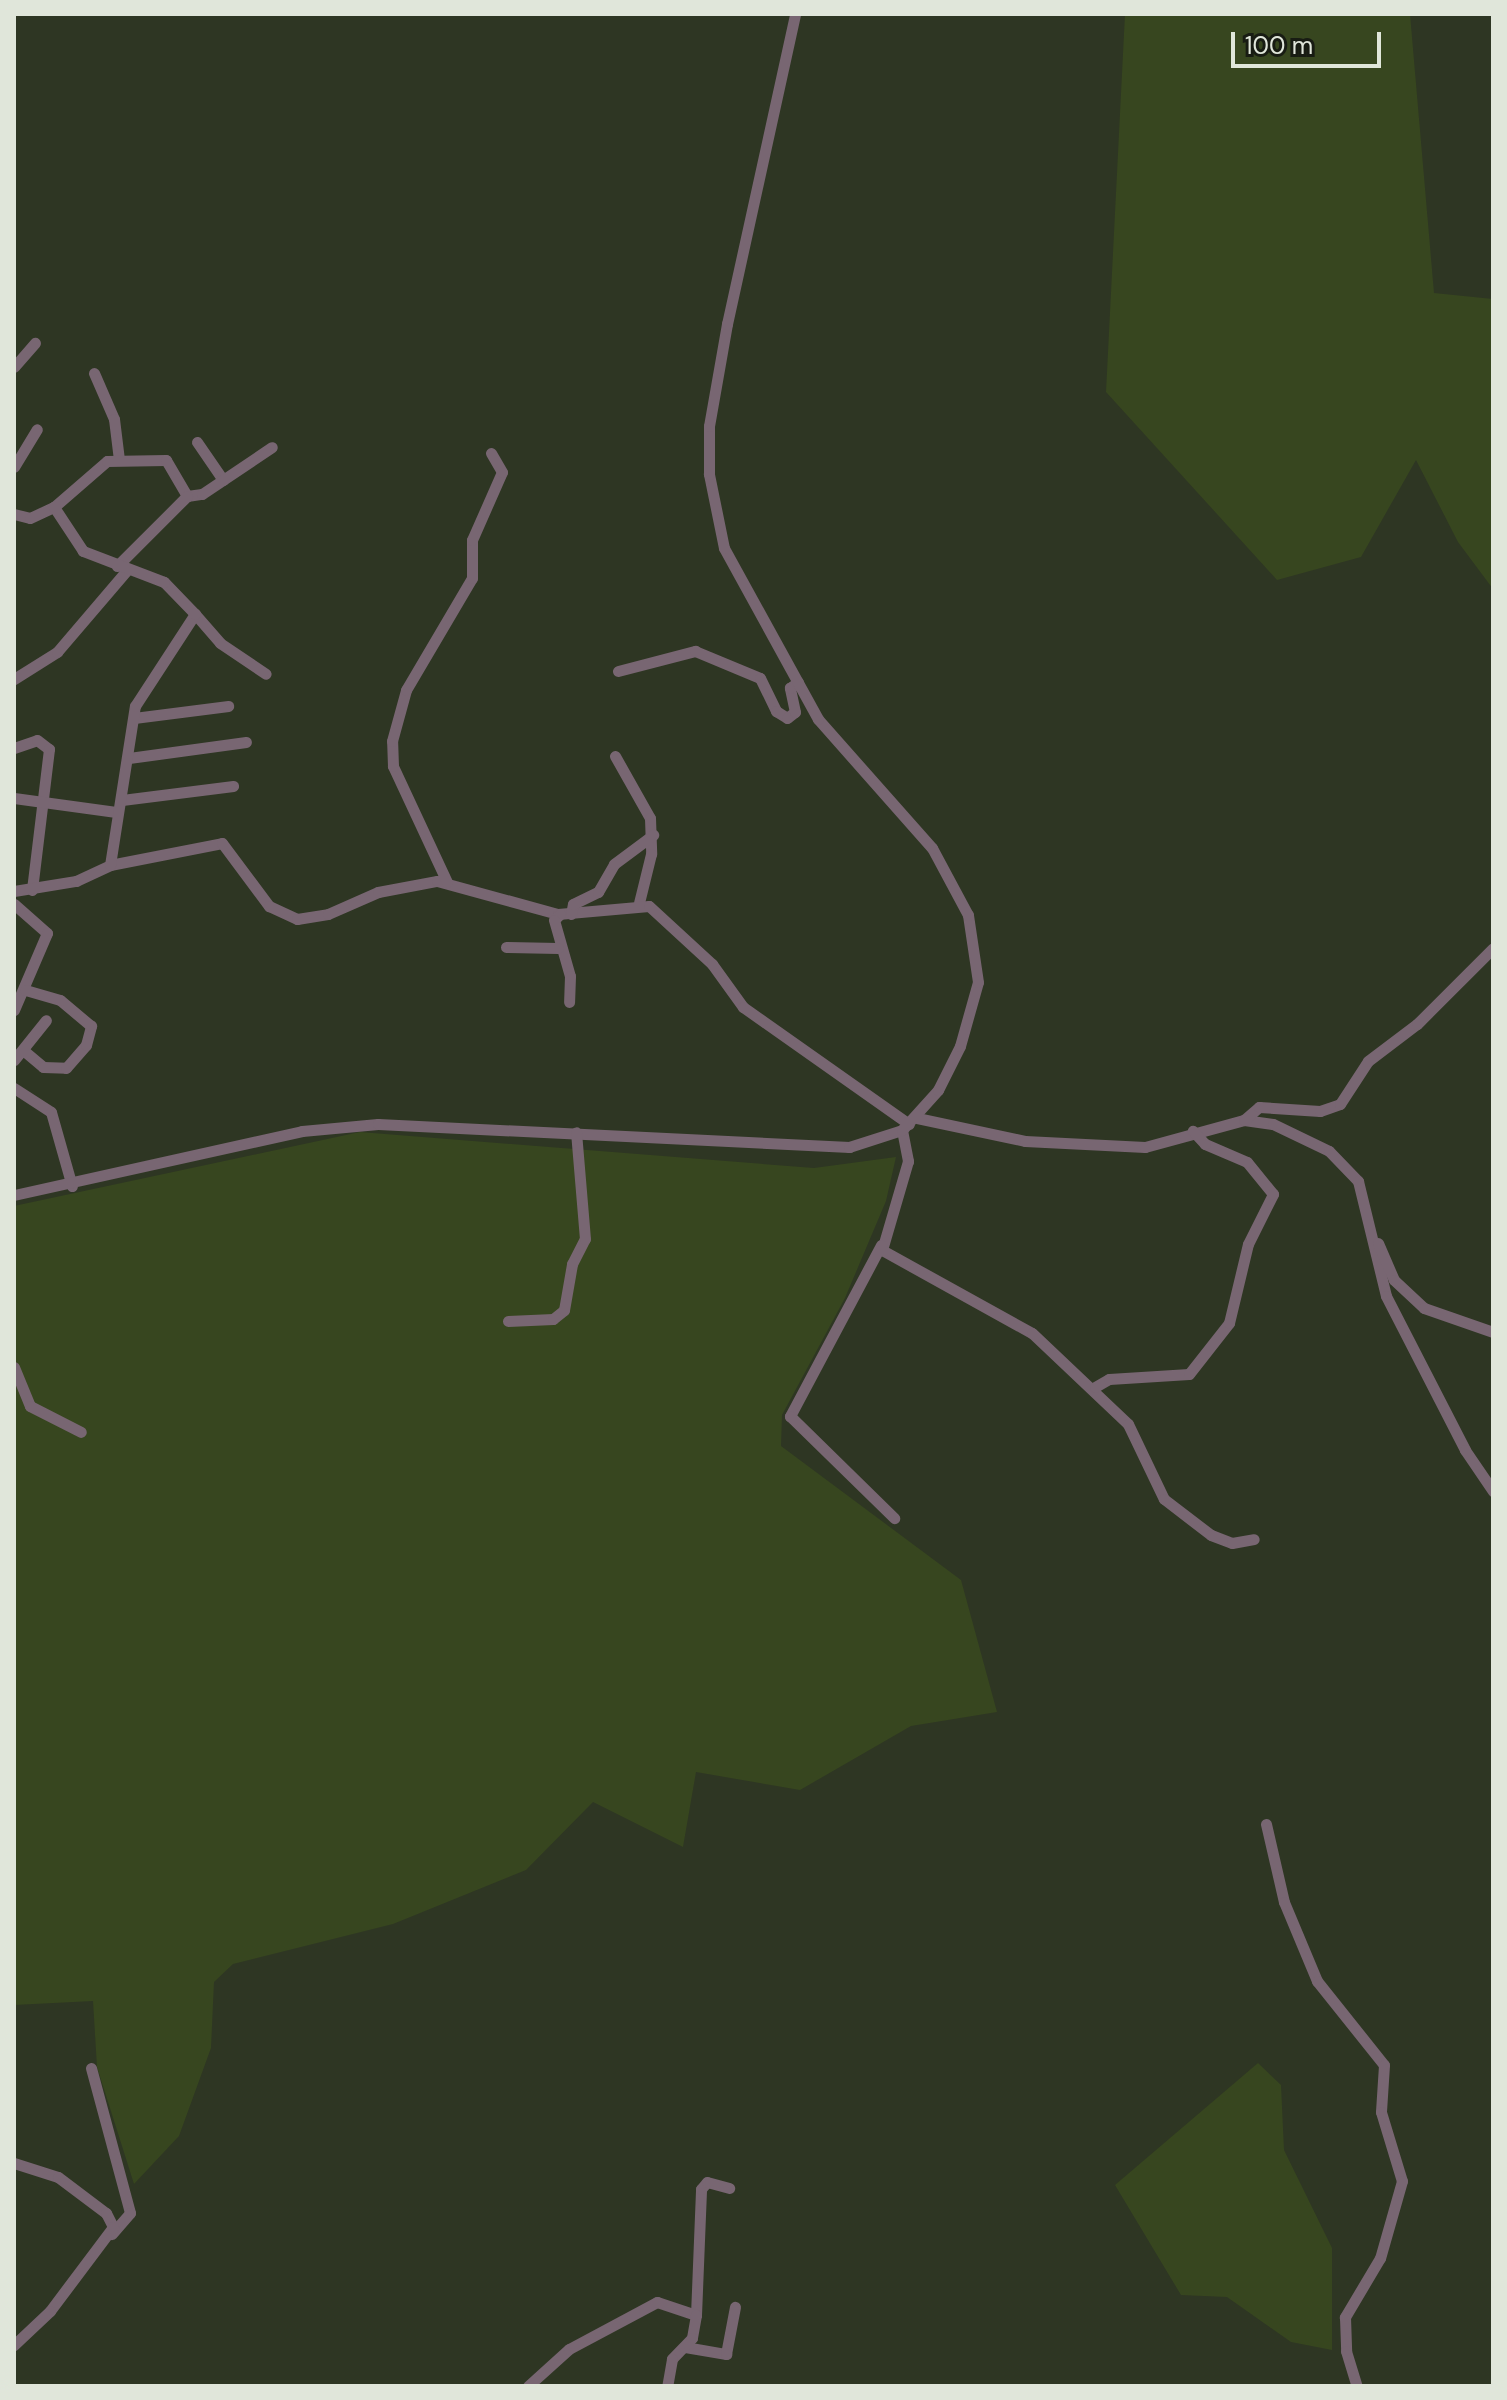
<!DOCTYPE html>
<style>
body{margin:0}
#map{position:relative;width:1507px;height:2400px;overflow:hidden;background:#2e3623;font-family:"DM Sans",sans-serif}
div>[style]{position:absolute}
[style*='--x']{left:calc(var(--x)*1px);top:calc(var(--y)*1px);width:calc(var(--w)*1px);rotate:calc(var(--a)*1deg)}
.green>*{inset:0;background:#37461f}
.minor>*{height:11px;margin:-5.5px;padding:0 5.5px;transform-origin:5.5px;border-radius:5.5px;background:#786672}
span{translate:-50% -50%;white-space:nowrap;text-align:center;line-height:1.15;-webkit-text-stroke:7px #181c13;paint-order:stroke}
.frame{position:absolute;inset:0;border:16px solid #e0e6da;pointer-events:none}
.scale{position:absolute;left:1231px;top:32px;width:150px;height:36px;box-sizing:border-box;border:4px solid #e0e6da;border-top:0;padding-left:10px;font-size:24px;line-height:28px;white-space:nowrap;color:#e0e6da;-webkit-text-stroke:6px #181c13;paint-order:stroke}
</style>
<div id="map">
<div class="green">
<i style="clip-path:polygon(1125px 14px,1410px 14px,1434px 293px,1493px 299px,1493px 589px,1458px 542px,1416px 460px,1361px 557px,1277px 580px,1106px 392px)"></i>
<i style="clip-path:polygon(360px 1132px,814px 1168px,896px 1157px,886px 1201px,845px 1298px,782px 1415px,781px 1446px,961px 1580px,997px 1712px,911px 1726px,800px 1790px,696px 1772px,683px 1847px,593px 1802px,526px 1870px,393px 1924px,233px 1964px,214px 1982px,211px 2048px,179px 2136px,134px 2184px,97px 2067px,93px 2001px,14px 2005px,14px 1206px)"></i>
<i style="clip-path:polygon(1258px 2063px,1281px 2085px,1284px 2150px,1332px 2248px,1332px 2350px,1291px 2342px,1227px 2297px,1181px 2295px,1115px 2185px)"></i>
</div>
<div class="minor">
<i style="--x:14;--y:367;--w:32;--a:-49"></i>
<i style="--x:94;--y:373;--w:50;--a:66.5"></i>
<i style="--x:114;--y:419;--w:39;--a:83"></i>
<i style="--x:197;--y:442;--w:46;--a:55.6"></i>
<i style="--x:14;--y:467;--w:44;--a:-58.8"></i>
<i style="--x:187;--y:496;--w:15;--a:-8"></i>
<i style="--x:202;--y:494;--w:84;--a:-33.9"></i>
<i style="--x:14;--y:514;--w:16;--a:14"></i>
<i style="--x:30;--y:518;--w:26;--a:-25"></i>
<i style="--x:54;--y:507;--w:70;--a:-41"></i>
<i style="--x:107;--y:461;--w:59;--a:-1"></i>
<i style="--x:166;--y:460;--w:42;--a:59.7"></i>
<i style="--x:187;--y:496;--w:99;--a:135"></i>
<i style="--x:195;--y:614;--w:38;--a:49"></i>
<i style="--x:220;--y:643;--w:55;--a:34"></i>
<i style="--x:618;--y:671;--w:80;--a:-14.6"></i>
<i style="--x:695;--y:651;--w:70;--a:22.6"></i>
<i style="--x:760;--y:678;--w:37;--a:64"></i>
<i style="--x:776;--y:711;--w:13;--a:32"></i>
<i style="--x:787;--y:718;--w:10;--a:-37"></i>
<i style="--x:795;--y:712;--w:25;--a:-102"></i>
<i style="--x:790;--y:688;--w:10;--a:-37"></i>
<i style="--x:14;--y:679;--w:51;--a:-32.1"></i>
<i style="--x:57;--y:652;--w:109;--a:-49.5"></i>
<i style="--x:134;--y:718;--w:95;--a:-7.3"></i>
<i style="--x:14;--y:748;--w:24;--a:-19"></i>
<i style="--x:37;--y:740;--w:15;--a:37"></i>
<i style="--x:49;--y:749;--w:142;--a:96.9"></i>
<i style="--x:615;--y:756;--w:71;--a:60.6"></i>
<i style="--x:650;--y:818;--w:36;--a:88"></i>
<i style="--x:651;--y:854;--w:50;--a:103.8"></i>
<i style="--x:129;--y:758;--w:118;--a:-7.8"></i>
<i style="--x:14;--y:798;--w:103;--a:7.8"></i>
<i style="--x:122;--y:800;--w:112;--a:-7.2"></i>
<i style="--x:110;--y:865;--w:114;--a:-11.1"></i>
<i style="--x:222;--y:843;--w:79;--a:53.3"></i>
<i style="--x:269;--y:906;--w:31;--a:25"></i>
<i style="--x:297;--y:919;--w:31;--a:-9"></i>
<i style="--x:328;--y:914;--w:55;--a:-23.7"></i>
<i style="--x:378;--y:892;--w:60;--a:-10.6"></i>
<i style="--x:437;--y:881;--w:125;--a:15.3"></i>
<i style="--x:558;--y:914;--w:91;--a:-5"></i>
<i style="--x:649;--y:906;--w:86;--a:42.6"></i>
<i style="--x:712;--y:964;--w:53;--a:54.2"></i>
<i style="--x:743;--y:1007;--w:203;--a:35.2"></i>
<i style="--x:447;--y:882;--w:128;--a:-115"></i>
<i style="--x:393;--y:766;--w:25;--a:-92"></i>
<i style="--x:392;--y:741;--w:53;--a:-74.6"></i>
<i style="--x:406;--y:690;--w:130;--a:-59.5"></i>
<i style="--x:472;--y:578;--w:38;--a:-90"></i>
<i style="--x:472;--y:540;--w:74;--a:-66.2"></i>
<i style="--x:502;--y:472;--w:22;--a:-120"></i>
<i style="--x:14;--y:891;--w:63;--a:-9.2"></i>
<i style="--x:76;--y:881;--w:38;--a:-25"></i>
<i style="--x:110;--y:865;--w:161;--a:-81.1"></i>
<i style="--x:135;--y:706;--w:110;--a:-56.9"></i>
<i style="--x:195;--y:614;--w:45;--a:-134.1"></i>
<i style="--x:164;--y:582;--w:87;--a:-159.1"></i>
<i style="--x:83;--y:551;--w:53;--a:-123.4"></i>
<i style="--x:14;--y:904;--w:44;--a:41.3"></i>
<i style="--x:47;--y:933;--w:84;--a:113.2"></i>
<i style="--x:560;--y:914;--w:8;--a:135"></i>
<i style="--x:554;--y:920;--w:58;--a:74.1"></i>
<i style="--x:570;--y:976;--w:26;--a:92"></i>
<i style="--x:571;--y:914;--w:10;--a:-79"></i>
<i style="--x:573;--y:904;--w:28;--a:-26"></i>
<i style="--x:598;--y:892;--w:32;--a:-60"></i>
<i style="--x:614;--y:864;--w:49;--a:-36.6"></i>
<i style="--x:506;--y:947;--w:52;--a:1.1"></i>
<i style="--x:23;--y:1050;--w:26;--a:40"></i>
<i style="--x:43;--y:1067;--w:23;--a:2"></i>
<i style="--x:66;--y:1068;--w:30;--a:-49"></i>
<i style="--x:86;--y:1045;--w:20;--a:-75"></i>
<i style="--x:91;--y:1026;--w:40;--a:-140"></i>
<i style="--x:60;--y:1000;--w:36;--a:-164"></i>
<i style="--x:14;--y:1060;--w:51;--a:-51.3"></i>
<i style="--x:14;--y:1088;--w:44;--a:33"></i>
<i style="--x:51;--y:1112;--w:77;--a:74.2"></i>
<i style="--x:917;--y:1118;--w:110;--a:12"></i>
<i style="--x:1025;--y:1141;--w:120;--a:2.9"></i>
<i style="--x:1145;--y:1147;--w:103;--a:-15.3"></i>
<i style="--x:1244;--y:1120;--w:29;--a:8"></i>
<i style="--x:1273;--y:1124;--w:62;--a:25.7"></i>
<i style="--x:1329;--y:1151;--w:42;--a:46"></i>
<i style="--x:1358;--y:1181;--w:118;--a:76.3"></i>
<i style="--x:1386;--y:1296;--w:173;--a:62.8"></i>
<i style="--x:1465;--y:1450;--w:50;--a:55.7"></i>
<i style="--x:1244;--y:1120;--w:20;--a:-41"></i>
<i style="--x:1259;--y:1107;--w:61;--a:3.8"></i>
<i style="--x:1320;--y:1111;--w:21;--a:-19"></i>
<i style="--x:1340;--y:1104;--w:51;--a:-56.9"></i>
<i style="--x:1368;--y:1061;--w:61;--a:-37.1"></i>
<i style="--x:1417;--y:1024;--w:107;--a:-45"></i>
<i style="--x:902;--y:1130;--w:32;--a:79"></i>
<i style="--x:908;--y:1161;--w:93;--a:106.3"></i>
<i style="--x:882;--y:1250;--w:171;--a:29"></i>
<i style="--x:1032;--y:1333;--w:132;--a:43.5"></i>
<i style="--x:1128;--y:1424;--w:83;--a:64.4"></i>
<i style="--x:1164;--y:1499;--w:59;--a:37.5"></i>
<i style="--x:1211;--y:1535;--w:22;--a:21"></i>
<i style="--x:1232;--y:1543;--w:22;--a:-10"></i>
<i style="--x:14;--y:1195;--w:295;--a:-12.5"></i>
<i style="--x:302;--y:1131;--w:76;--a:-5.3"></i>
<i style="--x:378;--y:1124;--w:472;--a:2.8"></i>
<i style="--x:849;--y:1147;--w:56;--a:-17.8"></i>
<i style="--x:902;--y:1130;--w:54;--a:-48"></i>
<i style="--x:938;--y:1090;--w:49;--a:-63.4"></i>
<i style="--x:960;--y:1046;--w:66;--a:-74.3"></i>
<i style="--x:978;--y:982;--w:68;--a:-98.5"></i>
<i style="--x:968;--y:915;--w:76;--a:-118.2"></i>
<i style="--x:932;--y:848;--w:172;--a:-131.5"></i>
<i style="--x:818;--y:719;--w:195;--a:-118.8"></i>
<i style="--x:724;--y:548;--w:76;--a:-101.5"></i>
<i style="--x:709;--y:474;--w:48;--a:-90"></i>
<i style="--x:709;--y:426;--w:104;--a:-80"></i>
<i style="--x:727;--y:324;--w:317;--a:-77.6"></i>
<i style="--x:1378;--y:1243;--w:40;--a:66.6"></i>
<i style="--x:1394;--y:1280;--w:41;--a:43"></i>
<i style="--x:1424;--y:1308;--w:73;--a:19.2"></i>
<i style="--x:881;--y:1245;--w:194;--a:118"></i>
<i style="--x:790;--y:1416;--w:146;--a:44.4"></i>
<i style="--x:508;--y:1321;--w:45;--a:-2.5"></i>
<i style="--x:553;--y:1319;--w:14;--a:-39"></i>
<i style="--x:564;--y:1310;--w:47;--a:-80.1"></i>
<i style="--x:572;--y:1264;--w:28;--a:-63"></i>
<i style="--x:585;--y:1239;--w:107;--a:-94.8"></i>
<i style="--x:14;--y:1367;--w:42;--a:67.7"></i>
<i style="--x:30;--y:1406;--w:57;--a:27"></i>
<i style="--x:1095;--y:1387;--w:16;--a:-30"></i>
<i style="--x:1109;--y:1379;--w:80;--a:-3.6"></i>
<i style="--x:1189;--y:1374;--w:65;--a:-51.9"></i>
<i style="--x:1229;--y:1323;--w:81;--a:-76.5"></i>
<i style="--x:1248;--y:1244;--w:56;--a:-63.4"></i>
<i style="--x:1273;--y:1194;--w:41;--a:-129.1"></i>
<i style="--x:1247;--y:1162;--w:46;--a:-156.8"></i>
<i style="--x:1205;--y:1144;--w:18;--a:-133"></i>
<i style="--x:1266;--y:1824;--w:80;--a:77"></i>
<i style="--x:1284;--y:1902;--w:86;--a:67.3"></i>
<i style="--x:1317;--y:1981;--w:107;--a:51.4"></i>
<i style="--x:1384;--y:2065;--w:47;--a:93.7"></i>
<i style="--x:1381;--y:2112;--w:72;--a:73.1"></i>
<i style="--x:1402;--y:2181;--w:80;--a:105.9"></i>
<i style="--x:1380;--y:2258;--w:69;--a:120.7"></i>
<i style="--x:1345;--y:2317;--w:34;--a:88"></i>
<i style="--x:1346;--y:2351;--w:37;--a:73"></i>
<i style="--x:91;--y:2068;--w:150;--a:74.9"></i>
<i style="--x:130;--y:2213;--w:28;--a:131"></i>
<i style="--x:14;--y:2163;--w:46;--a:17.7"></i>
<i style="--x:58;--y:2177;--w:60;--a:36.9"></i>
<i style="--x:106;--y:2213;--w:16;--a:63"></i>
<i style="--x:113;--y:2227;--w:105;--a:126.9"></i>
<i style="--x:50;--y:2311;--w:50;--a:136.6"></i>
<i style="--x:696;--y:2315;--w:126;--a:-87.7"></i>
<i style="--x:701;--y:2189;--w:9;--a:-49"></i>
<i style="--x:707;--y:2182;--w:23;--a:15"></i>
<i style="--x:685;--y:2347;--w:42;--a:9.7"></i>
<i style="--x:726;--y:2354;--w:48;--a:-79.2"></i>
<i style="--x:528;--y:2386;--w:55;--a:-42.1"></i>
<i style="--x:569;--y:2349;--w:100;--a:-28.1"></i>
<i style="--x:657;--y:2302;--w:41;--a:18.4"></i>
<i style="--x:696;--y:2315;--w:23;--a:100"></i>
<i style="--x:692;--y:2338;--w:29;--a:134"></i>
<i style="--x:672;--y:2359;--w:27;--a:100"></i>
</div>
<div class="frame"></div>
<div class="scale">100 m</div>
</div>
